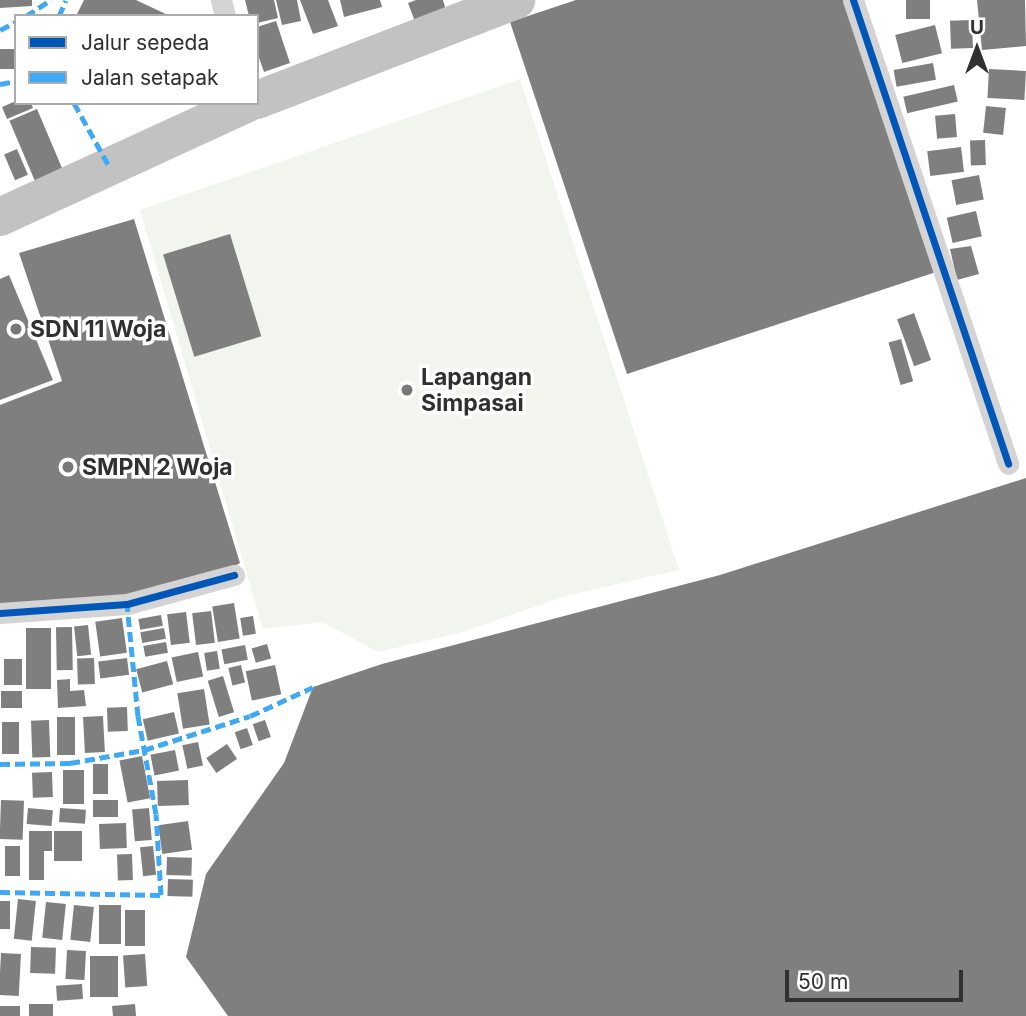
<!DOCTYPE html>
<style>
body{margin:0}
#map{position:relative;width:1026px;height:1016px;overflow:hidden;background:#fff;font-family:Inter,sans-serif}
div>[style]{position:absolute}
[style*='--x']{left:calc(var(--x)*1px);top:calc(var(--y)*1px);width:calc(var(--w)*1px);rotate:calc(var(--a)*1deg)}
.green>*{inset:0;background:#f1f5ed}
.building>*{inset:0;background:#7f7f7f;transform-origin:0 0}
.street>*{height:21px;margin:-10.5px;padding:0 10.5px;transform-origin:10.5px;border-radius:10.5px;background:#d4d4d4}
.highway>*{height:38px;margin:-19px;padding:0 19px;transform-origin:19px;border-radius:19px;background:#c2c2c2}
.quiet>*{height:5px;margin-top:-2.5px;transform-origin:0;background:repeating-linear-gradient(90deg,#3fa9f5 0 10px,transparent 0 15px)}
.cycleway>*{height:7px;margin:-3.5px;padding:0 3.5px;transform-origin:3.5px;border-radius:3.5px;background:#0057b8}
.dots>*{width:19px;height:19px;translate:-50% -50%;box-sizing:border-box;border:4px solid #fff;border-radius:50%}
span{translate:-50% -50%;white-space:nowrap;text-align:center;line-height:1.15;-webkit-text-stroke:7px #fff;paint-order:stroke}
.poi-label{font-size:23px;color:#303030;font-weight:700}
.left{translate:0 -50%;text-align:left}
.legend{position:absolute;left:14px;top:14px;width:245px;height:91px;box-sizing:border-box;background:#fff;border:2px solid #acacac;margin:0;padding:9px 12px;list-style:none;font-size:21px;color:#303030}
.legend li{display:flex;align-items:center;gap:14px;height:35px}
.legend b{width:35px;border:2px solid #acacac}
.north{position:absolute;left:942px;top:14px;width:70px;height:70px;-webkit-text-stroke:5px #fff;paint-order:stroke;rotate:0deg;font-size:19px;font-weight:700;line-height:28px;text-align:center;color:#303030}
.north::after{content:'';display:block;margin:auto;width:24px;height:32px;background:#303030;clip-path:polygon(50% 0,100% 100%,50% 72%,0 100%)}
.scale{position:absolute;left:785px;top:970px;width:178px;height:32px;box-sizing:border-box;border:4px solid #303030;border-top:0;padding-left:9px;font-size:21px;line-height:24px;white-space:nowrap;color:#303030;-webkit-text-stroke:5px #fff;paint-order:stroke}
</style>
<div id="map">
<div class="green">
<i style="clip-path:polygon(520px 79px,679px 570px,569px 595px,459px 633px,378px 652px,322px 622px,263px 629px,140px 210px)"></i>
</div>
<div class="building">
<i style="clip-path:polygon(0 0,32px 0,32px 6px,0 8px)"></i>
<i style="clip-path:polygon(84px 0,136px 0,170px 16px,76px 16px)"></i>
<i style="clip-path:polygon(245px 0,274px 0,278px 18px,257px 23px,257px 16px,249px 16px)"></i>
<i style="clip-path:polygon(276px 0,297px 0,301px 21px,282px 25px)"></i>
<i style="clip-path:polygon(300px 0,328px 0,338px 26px,313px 34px)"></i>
<i style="clip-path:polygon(340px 0,380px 0,382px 7px,344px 17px)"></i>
<i style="clip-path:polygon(416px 0,443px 0,448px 17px,417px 27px,408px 3px)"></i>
<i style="clip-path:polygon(576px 0,846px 0,936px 272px,627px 374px,510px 22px)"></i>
<i style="left:906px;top:0;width:24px;height:19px"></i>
<i style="clip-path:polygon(977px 0,1025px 0,1026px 46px,982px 50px)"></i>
<i style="left:972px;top:20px;width:28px;height:22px;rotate:88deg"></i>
<i style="clip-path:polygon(276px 21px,290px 63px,264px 72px,257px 52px,257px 27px)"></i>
<i style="left:935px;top:25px;width:29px;height:41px;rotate:76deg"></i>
<i style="left:16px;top:49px;width:20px;height:16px;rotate:90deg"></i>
<i style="left:933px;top:63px;width:17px;height:40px;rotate:80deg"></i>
<i style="left:989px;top:69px;width:37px;height:29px;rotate:3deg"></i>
<i style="left:954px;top:85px;width:17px;height:52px;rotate:77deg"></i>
<i style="clip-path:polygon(16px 101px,31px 103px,33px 108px,7px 119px,2px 107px)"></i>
<i style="left:986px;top:106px;width:20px;height:27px;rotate:6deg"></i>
<i style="left:37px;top:109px;width:70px;height:30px;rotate:67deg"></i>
<i style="left:955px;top:114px;width:23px;height:20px;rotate:85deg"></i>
<i style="left:985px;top:140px;width:25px;height:15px;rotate:88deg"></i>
<i style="left:961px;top:147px;width:25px;height:34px;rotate:83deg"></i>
<i style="left:17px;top:149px;width:28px;height:14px;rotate:67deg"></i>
<i style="left:979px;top:175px;width:25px;height:28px;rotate:79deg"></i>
<i style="left:976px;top:211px;width:26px;height:30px;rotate:77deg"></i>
<i style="clip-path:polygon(134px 219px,240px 563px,215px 577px,145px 599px,0 610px,0 405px,62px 381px,19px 253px)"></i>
<i style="left:230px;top:234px;width:107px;height:70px;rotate:73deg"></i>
<i style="clip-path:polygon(971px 246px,979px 274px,957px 280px,950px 249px)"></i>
<i style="clip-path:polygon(9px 275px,53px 380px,0 400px,0 279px)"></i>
<i style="left:914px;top:313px;width:50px;height:18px;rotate:70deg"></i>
<i style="left:901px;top:339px;width:44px;height:13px;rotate:74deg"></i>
<i style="clip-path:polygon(1026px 478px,1026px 1016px,228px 1016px,186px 957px,206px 874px,284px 763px,313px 687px,382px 664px,720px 575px)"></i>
<i style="left:234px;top:603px;width:36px;height:22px;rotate:81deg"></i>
<i style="left:211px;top:611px;width:32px;height:19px;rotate:83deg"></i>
<i style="left:186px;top:612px;width:31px;height:19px;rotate:83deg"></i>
<i style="left:161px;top:615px;width:11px;height:23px;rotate:80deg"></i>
<i style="left:253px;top:616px;width:18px;height:13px;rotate:81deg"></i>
<i style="left:122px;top:618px;width:35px;height:27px;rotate:82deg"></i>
<i style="left:88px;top:625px;width:30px;height:14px;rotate:84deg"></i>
<i style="left:72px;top:627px;width:43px;height:16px;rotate:89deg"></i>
<i style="left:26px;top:628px;width:25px;height:61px"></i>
<i style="left:164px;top:628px;width:11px;height:24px;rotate:80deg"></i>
<i style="left:166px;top:642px;width:11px;height:23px;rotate:80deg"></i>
<i style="left:267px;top:644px;width:15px;height:16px;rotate:74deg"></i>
<i style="left:245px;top:645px;width:15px;height:24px;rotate:79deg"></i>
<i style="left:217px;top:651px;width:18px;height:13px;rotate:81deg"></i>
<i style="left:198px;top:652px;width:25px;height:27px;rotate:78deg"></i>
<i style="left:94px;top:658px;width:26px;height:17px;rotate:88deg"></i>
<i style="left:127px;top:658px;width:17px;height:29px;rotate:83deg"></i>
<i style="left:4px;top:659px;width:18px;height:26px"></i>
<i style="left:167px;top:661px;width:24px;height:32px;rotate:75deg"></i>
<i style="left:241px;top:665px;width:18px;height:13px;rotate:77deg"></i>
<i style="left:275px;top:665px;width:30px;height:30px;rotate:78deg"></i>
<i style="left:223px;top:676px;width:38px;height:16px;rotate:73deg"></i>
<i style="clip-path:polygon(70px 679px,70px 691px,84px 690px,86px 706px,58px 708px,57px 680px)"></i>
<i style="left:204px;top:689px;width:36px;height:27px;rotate:81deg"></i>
<i style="left:1px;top:691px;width:21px;height:17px"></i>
<i style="left:127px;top:707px;width:24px;height:20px;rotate:88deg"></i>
<i style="left:174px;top:712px;width:22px;height:32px;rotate:77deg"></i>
<i style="left:103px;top:716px;width:36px;height:20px;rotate:87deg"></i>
<i style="left:57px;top:717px;width:18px;height:38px"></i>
<i style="left:49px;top:720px;width:37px;height:18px;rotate:88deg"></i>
<i style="left:265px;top:720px;width:18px;height:13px;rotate:71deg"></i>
<i style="left:2px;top:722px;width:17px;height:32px"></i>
<i style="left:247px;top:728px;width:18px;height:13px;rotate:71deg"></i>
<i style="left:198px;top:742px;width:24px;height:16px;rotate:78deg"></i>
<i style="left:227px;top:744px;width:18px;height:25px;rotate:56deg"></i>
<i style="left:175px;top:750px;width:21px;height:25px;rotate:79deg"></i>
<i style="left:142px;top:756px;width:43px;height:23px;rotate:79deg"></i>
<i style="left:93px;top:764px;width:15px;height:30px"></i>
<i style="left:63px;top:770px;width:21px;height:34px"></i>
<i style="left:52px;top:772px;width:25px;height:20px;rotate:88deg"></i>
<i style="left:188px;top:780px;width:25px;height:31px;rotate:88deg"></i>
<i style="left:1px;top:800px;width:23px;height:39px;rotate:2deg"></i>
<i style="left:93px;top:800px;width:25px;height:17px"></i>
<i style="left:28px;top:808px;width:25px;height:16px;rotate:5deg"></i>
<i style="left:60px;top:808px;width:26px;height:14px;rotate:4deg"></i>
<i style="left:149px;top:808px;width:32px;height:17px;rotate:85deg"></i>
<i style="left:188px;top:821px;width:29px;height:30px;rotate:82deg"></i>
<i style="left:126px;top:823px;width:25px;height:27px;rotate:88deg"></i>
<i style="clip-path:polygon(29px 831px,52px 831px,52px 851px,44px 851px,44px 880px,29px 880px)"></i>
<i style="left:82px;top:831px;width:30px;height:28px;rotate:90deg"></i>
<i style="left:5px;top:846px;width:15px;height:30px"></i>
<i style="left:153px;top:846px;width:29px;height:13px;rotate:84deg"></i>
<i style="left:132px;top:854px;width:26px;height:15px;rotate:88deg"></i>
<i style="left:167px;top:857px;width:25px;height:18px;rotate:2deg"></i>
<i style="left:168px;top:879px;width:25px;height:17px;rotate:2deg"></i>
<i style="left:18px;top:899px;width:18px;height:40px;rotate:6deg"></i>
<i style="left:0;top:901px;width:10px;height:28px"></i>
<i style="left:46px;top:902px;width:20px;height:36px;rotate:6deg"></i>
<i style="left:74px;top:905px;width:20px;height:35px;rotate:6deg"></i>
<i style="left:99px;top:905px;width:22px;height:39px"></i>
<i style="left:125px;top:910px;width:20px;height:36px"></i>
<i style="left:31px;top:947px;width:25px;height:26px;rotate:2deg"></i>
<i style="left:67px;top:950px;width:19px;height:29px;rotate:3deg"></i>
<i style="left:1px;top:953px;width:20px;height:42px;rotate:3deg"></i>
<i style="left:145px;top:954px;width:32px;height:22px;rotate:86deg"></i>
<i style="left:90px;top:956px;width:28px;height:41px"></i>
<i style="left:82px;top:984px;width:15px;height:26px;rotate:86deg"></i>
<i style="left:29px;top:1004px;width:24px;height:12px"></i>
<i style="left:135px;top:1004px;width:12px;height:23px;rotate:85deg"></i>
<i style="left:0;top:1006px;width:20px;height:10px"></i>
</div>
<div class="street">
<i style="--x:221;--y:0;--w:16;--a:76"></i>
<i style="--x:853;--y:0;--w:489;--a:71.5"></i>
<i style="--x:0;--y:613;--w:127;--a:-4.1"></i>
<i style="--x:127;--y:604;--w:111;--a:-15.2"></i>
</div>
<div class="highway">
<i style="--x:257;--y:100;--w:278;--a:-21.1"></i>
<i style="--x:0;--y:217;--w:273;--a:-24.7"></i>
</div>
<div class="quiet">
<i style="--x:26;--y:16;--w:30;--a:-33"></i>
<i style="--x:59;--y:16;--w:17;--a:-66"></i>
<i style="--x:0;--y:30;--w:18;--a:-27"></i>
<i style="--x:0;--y:84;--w:16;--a:-11"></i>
<i style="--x:74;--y:103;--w:70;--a:60.9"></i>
<i style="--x:0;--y:764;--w:70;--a:-0.8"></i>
<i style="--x:70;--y:763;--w:75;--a:-10"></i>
<i style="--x:144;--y:750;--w:111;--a:-17.8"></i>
<i style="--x:250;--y:716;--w:69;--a:-24.7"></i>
<i style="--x:0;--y:892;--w:161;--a:1.1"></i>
<i style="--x:161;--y:895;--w:81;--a:-93.5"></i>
<i style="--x:156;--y:814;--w:100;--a:-100.4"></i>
<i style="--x:138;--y:716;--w:113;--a:-95.6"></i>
</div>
<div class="cycleway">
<i style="--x:853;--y:0;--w:489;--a:71.5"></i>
<i style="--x:0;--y:613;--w:127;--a:-4.1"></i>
<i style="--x:127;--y:604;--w:111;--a:-15.2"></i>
</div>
<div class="dots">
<i style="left:16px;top:329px;background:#787878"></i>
<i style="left:407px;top:390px;background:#787878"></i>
<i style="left:68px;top:467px;background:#787878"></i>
</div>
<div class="poi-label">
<span class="left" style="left:30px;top:329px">SDN 11 Woja</span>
<span class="left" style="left:421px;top:390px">Lapangan<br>Simpasai</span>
<span class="left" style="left:82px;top:467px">SMPN 2 Woja</span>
</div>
<ul class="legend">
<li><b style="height:9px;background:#0057b8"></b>Jalur sepeda</li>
<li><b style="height:9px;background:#3fa9f5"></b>Jalan setapak</li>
</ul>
<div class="north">U</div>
<div class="scale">50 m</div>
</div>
